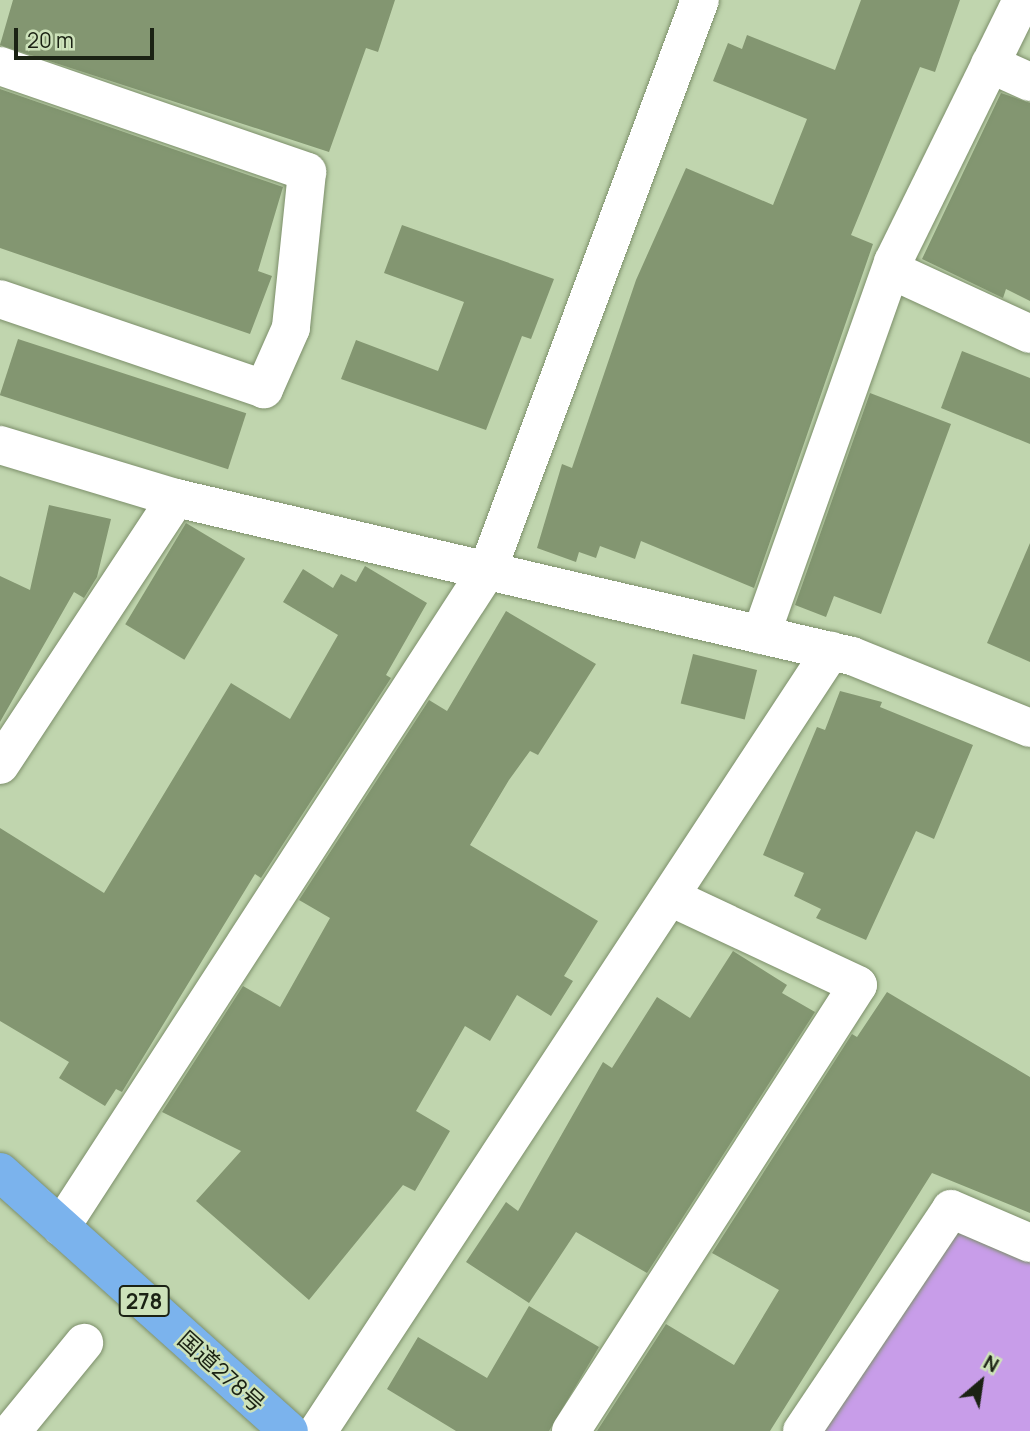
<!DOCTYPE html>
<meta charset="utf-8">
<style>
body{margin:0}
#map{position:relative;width:1030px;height:1431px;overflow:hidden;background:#c0d5ae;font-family:Manrope,"Noto Sans JP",sans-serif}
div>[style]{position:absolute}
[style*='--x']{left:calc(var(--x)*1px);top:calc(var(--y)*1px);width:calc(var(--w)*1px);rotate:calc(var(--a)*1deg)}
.green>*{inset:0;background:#c89de9}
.building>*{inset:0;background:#839671;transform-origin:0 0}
.roads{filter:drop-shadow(0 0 2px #7c8f6a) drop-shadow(0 0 2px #7c8f6a)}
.minor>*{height:38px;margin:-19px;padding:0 19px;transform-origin:19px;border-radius:19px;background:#fff}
.highway>*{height:38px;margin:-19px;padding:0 19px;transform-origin:19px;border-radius:19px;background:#7bb3ed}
span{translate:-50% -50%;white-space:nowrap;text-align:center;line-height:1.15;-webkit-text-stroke:5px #cde2ba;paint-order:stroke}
.shield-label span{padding:2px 5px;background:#cde2ba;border:2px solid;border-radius:5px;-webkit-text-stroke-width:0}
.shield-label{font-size:21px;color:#1b2214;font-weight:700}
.street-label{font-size:23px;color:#1b2214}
.north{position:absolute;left:946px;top:1347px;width:70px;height:70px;-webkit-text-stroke:5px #cde2ba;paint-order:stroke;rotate:29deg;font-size:19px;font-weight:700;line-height:28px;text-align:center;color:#1b2214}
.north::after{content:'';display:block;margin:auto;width:24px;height:32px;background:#1b2214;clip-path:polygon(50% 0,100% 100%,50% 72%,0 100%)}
.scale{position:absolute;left:14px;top:28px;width:140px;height:32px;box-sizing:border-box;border:4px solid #1b2214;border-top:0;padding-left:9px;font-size:21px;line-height:24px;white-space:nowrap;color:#1b2214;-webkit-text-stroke:5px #cde2ba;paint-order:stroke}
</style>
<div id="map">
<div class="green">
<i style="clip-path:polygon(955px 1229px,1030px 1261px,1030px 1431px,820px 1431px)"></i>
</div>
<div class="building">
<i style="clip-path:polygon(13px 0,395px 0,378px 52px,366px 48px,329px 152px,0 45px)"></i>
<i style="clip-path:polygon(861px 0,960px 0,935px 72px,920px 67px,851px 235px,873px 244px,754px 588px,641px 541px,635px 559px,600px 546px,596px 558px,579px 552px,576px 562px,537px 548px,562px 464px,572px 468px,636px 280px,686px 168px,773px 205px,807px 119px,713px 81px,728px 43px,742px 49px,747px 35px,835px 70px)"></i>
<i style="clip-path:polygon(0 89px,283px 187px,258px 271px,272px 276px,250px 334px,0 248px)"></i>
<i style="clip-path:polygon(1001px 93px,1030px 103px,1030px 301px,1006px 289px,1003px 298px,922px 259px)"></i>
<i style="clip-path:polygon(402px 225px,554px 279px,531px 339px,522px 336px,486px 430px,341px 379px,356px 340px,438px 371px,464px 302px,384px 273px)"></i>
<i style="left:18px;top:339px;width:240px;height:59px;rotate:18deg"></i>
<i style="clip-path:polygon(962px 351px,1030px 378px,1030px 444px,941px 408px)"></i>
<i style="clip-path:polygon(870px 393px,951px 424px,881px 614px,834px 596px,826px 617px,795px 605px)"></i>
<i style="clip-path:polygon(49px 505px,111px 519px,97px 577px,84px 598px,74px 592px,0 722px,0 576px,30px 590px)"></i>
<i style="left:186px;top:523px;width:69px;height:118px;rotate:31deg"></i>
<i style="clip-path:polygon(1030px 543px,1030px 662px,987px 643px)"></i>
<i style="clip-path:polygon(365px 566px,427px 603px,386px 675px,391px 678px,261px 878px,255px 874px,122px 1092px,116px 1089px,105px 1106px,59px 1078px,69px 1062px,0 1021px,0 828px,104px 893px,231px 683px,290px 719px,338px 635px,283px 602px,303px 569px,333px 588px,341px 574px,356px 582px)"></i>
<i style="clip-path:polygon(506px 611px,596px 664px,538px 755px,530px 751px,509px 780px,470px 845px,598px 921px,564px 976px,573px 981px,551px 1016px,517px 995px,490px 1041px,465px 1026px,416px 1111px,450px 1131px,415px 1191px,403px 1185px,309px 1300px,196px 1201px,241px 1151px,162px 1112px,243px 986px,280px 1007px,330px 918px,299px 900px,429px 700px,447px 711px)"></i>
<i style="left:693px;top:654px;width:66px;height:51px;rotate:14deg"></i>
<i style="clip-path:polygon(840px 691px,882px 702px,880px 707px,973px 745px,934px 839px,916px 831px,866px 940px,816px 918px,821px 909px,794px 896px,804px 873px,763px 855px,817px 727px,825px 730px)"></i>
<i style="clip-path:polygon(733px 951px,787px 985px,782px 993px,815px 1012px,647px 1273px,576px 1232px,529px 1303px,466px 1262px,506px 1202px,518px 1211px,603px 1062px,612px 1068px,657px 997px,690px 1018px)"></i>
<i style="clip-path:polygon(887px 992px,1030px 1077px,1030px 1213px,932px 1173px,770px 1431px,597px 1431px,666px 1324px,734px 1365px,779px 1290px,712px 1253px,852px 1034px,857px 1037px)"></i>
<i style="clip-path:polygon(529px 1306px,599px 1347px,549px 1431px,456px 1431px,387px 1389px,418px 1337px,487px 1378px)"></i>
</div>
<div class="roads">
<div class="minor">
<i style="--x:990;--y:64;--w:44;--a:24.2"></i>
<i style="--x:0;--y:66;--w:325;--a:19"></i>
<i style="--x:307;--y:172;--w:157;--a:95.9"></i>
<i style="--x:291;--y:328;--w:67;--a:113.9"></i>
<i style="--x:264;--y:389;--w:279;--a:-161.2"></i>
<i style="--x:891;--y:270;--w:153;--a:24.7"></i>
<i style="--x:0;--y:445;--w:184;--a:16.8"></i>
<i style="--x:176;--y:498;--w:694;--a:13.16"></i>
<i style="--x:852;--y:656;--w:192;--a:22"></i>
<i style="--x:761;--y:635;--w:396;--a:-70.5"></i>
<i style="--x:893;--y:262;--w:292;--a:-63.8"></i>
<i style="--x:0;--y:765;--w:320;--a:-56.6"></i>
<i style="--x:61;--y:1227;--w:784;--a:-57.02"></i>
<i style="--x:488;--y:569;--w:607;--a:-69.57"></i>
<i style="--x:12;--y:1431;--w:114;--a:-50.7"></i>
<i style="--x:318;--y:1431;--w:934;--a:-56.67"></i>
<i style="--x:571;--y:1431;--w:530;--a:-57.24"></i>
<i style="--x:858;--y:985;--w:205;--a:-154.9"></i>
<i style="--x:802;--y:1431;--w:267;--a:-56.1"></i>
<i style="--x:951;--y:1209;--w:86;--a:23.3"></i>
</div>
<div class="highway">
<i style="--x:0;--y:1172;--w:388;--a:41.9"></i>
</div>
</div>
<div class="shield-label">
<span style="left:144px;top:1301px">278</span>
</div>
<div class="street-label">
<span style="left:222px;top:1371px;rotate:42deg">国道278号</span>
</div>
<div class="north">N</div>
<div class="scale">20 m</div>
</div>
